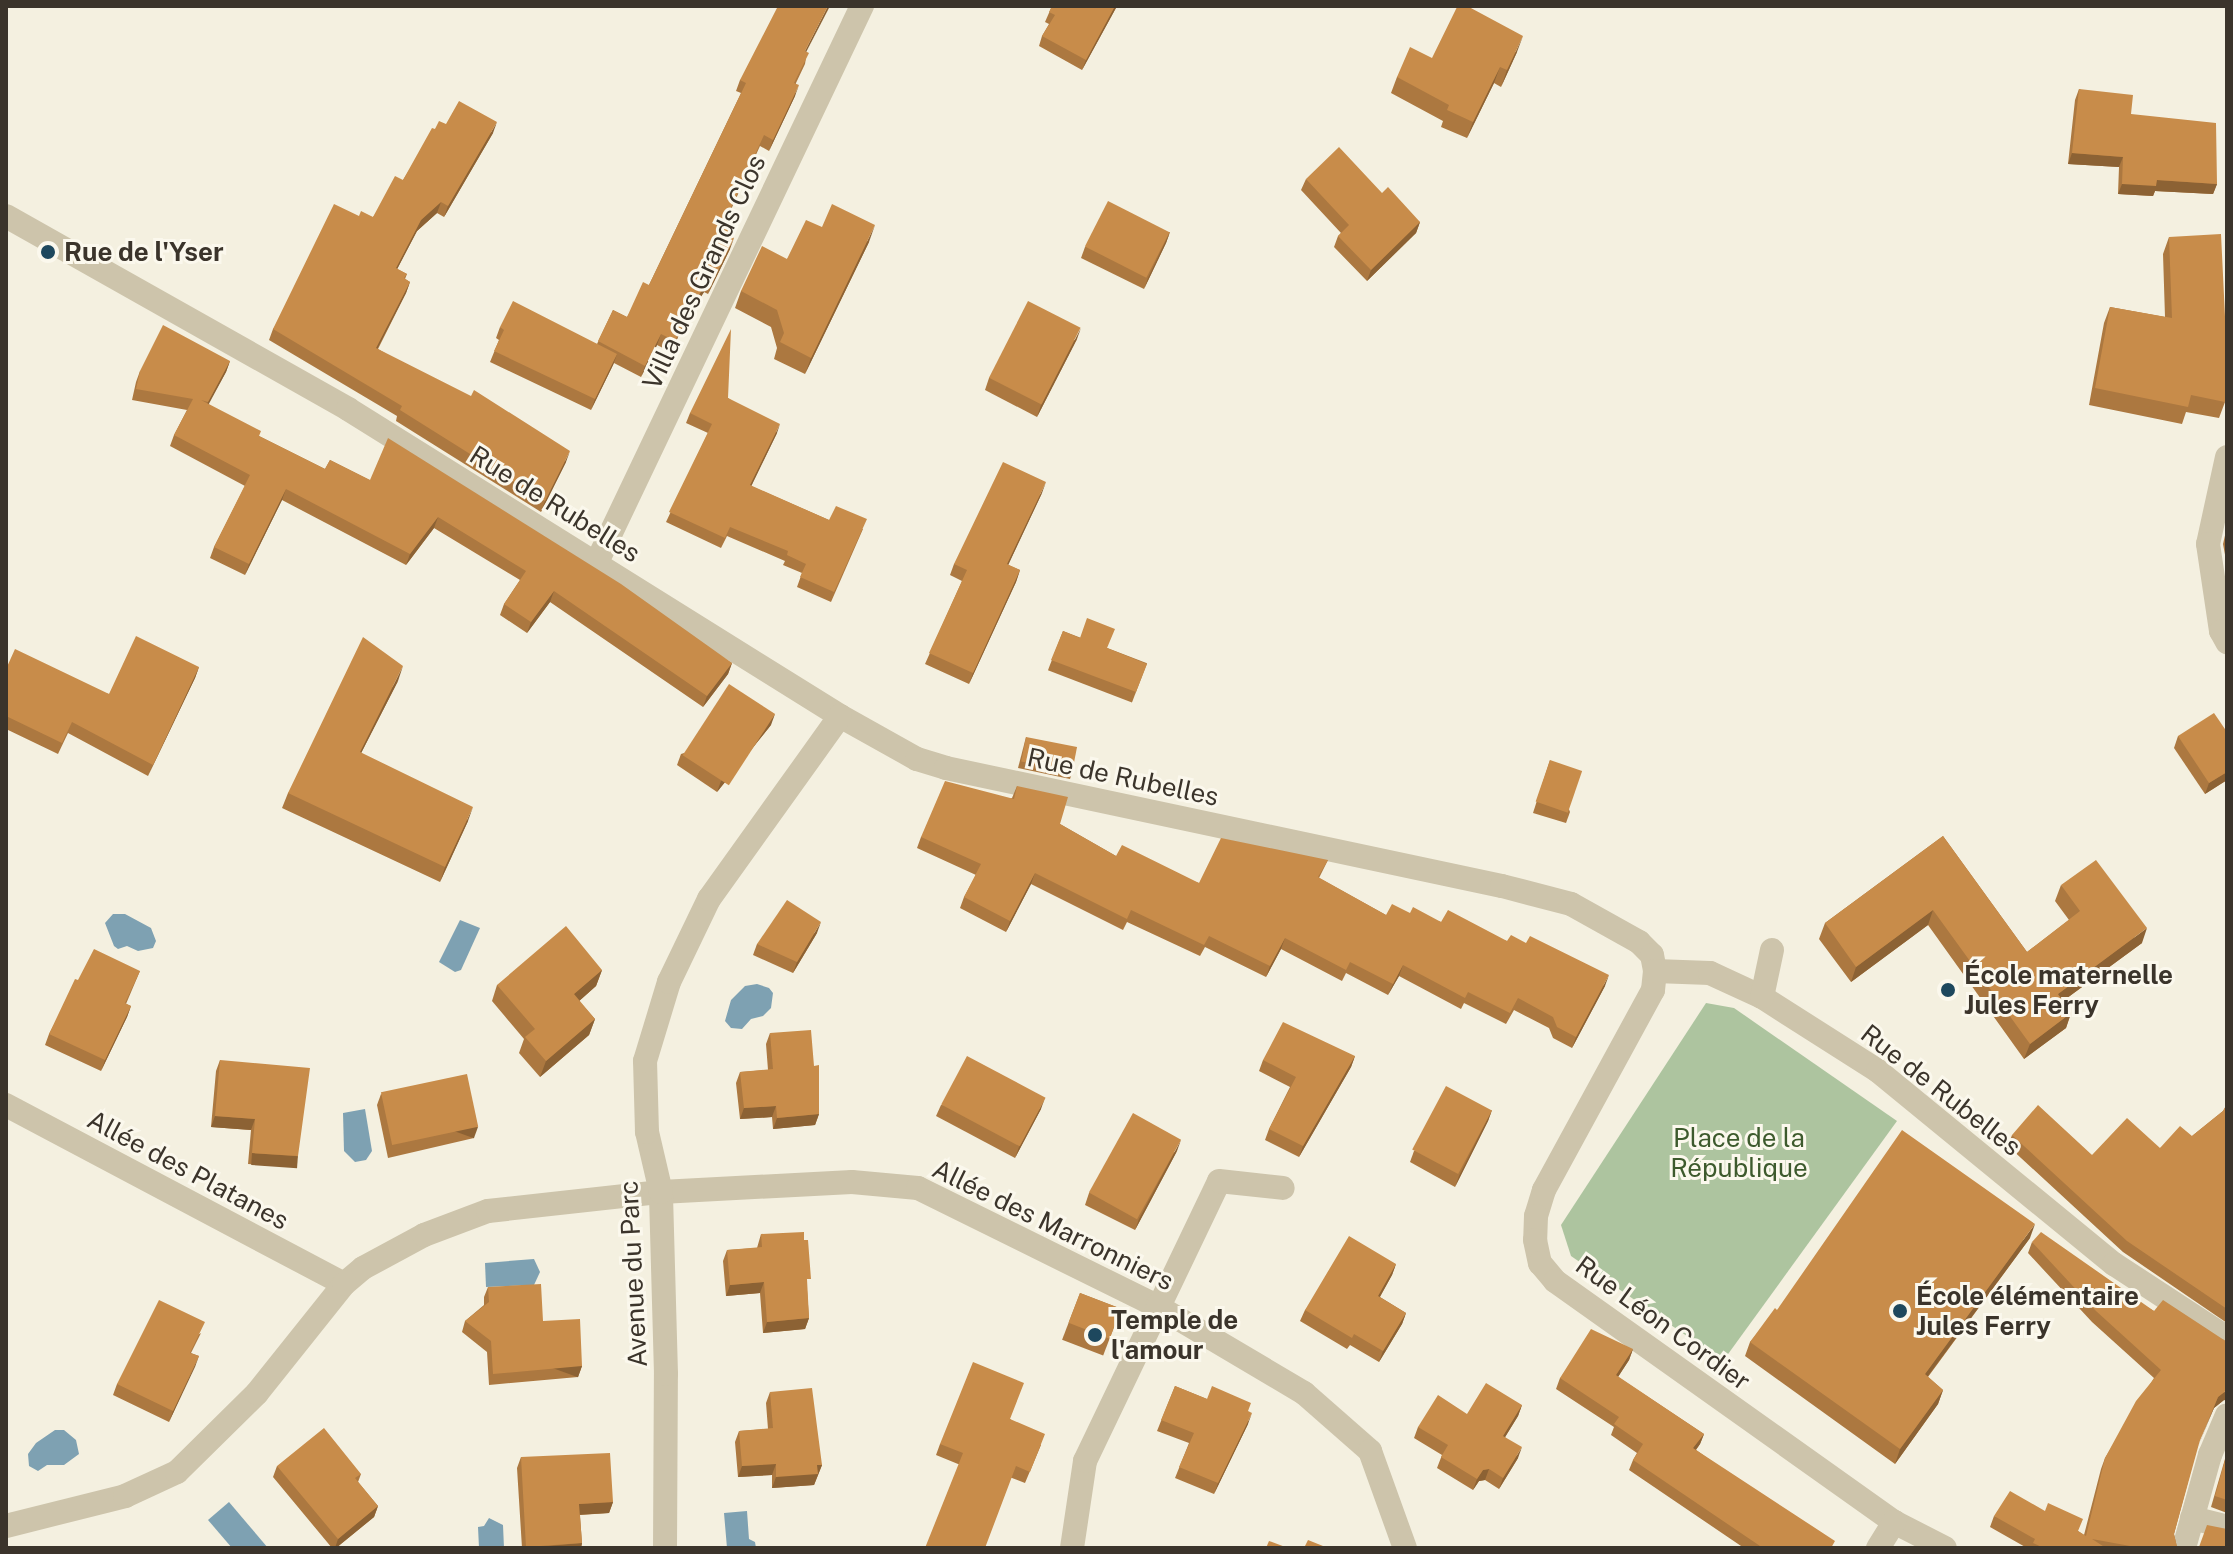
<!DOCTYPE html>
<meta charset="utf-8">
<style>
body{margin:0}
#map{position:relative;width:2233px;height:1554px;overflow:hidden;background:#f4f0e0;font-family:"Public Sans",sans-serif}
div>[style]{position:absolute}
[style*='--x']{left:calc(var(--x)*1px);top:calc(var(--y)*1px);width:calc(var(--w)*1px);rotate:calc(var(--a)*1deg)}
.green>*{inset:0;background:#adc49f}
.water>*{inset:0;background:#7ea1b2}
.minor>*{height:24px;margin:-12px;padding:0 12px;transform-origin:12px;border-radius:12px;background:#cdc4ab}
.wall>*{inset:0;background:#ac7840;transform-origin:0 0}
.shaded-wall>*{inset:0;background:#8c6234;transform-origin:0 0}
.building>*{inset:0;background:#c88c4a;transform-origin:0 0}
.dots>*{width:22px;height:22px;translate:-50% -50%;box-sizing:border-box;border:4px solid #fbf8ed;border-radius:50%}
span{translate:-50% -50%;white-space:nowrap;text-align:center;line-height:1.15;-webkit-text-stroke:6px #fbf8ed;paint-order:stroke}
.poi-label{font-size:26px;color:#3b342b;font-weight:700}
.left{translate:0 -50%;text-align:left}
.street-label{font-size:26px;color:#3b342b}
.park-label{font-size:26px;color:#3d5a2d}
.frame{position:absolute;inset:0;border:8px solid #3b342b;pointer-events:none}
</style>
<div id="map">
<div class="green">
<i style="clip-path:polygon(1706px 1003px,1734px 1008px,1897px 1121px,1723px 1361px,1571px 1256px,1561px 1225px)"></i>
</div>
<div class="water">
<i style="clip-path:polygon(113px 914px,125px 914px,151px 928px,156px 941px,153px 948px,138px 951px,127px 946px,118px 949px,114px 946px,105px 923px)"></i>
<i style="clip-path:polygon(460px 920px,480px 928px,461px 970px,455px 972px,439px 962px)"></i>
<i style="clip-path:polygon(757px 984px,769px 988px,773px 993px,771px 1008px,763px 1016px,751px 1019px,742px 1029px,731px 1028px,725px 1021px,731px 1000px,745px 986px)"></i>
<i style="clip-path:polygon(365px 1109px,372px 1151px,366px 1160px,355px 1162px,344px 1151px,343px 1113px)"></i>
<i style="clip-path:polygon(534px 1259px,540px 1272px,534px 1285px,486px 1287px,485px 1263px)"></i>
<i style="clip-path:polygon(55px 1430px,64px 1430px,76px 1440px,79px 1454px,64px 1465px,47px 1465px,38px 1471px,29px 1466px,28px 1454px,36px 1443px)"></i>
<i style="clip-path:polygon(229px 1502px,268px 1548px,232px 1548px,208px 1520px)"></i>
<i style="clip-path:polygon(747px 1511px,749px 1539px,755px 1542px,756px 1548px,727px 1548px,724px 1513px)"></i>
<i style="clip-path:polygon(489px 1518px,503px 1525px,504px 1548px,479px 1548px,478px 1527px,484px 1526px)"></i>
</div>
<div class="minor">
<i style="--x:6;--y:216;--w:393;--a:29.4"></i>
<i style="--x:348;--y:409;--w:580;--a:31.96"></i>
<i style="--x:840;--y:716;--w:88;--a:29.2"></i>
<i style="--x:917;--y:759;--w:30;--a:17"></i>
<i style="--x:946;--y:768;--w:568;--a:11.98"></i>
<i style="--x:1502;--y:886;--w:71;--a:14.6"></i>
<i style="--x:1571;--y:904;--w:78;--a:29.2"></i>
<i style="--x:1639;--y:942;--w:18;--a:45"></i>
<i style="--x:1652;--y:955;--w:16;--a:79"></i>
<i style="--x:1655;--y:971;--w:19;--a:96"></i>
<i style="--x:1653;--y:990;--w:228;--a:118.6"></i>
<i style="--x:1544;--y:1190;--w:27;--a:107"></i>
<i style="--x:1536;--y:1216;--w:24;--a:92"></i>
<i style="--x:1535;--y:1240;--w:24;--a:78"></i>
<i style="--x:1540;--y:1263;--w:23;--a:50"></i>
<i style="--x:1555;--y:1281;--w:416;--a:35.4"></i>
<i style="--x:1894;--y:1522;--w:57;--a:27"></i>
<i style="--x:2227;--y:457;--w:89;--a:102.3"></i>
<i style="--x:2208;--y:544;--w:88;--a:81.5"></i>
<i style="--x:2221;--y:631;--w:13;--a:61"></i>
<i style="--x:597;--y:562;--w:616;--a:-64.52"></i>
<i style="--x:1655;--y:971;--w:55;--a:2.1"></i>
<i style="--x:1710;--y:973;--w:57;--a:24.8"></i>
<i style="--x:1762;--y:997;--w:138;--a:32.5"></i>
<i style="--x:1878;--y:1071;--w:305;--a:39.3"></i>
<i style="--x:2114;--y:1264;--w:135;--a:33.2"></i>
<i style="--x:1762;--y:997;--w:48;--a:-78"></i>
<i style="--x:6;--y:1105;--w:382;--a:27.9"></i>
<i style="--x:2192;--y:1518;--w:36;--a:14"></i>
<i style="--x:6;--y:1526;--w:123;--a:-14.1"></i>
<i style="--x:125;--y:1496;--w:57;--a:-24.8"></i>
<i style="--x:177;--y:1472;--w:112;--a:-44.6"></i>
<i style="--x:257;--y:1393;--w:139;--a:-51.4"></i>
<i style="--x:344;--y:1284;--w:25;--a:-40"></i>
<i style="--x:363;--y:1268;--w:69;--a:-28.4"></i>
<i style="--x:424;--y:1235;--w:68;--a:-20.6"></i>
<i style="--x:488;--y:1211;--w:174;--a:-6.3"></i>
<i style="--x:661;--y:1192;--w:191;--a:-3"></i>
<i style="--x:852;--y:1182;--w:66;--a:5.2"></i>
<i style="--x:918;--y:1188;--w:267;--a:26.3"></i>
<i style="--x:1157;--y:1306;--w:171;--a:30.6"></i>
<i style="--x:1304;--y:1393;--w:88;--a:41.3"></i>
<i style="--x:1370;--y:1451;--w:103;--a:70.2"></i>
<i style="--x:665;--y:1548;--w:174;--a:-89.7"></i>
<i style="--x:666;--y:1374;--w:182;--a:-91.6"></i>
<i style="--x:661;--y:1192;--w:62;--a:-103.1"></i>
<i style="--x:647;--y:1132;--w:71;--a:-91.6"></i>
<i style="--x:645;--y:1061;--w:83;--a:-73.1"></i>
<i style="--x:669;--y:982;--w:92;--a:-64.3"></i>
<i style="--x:709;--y:899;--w:225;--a:-54.4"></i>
<i style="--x:1072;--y:1548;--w:88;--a:-81.5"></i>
<i style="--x:1085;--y:1461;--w:310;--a:-64.4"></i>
<i style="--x:1219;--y:1181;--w:64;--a:6.2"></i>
<i style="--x:1878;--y:1548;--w:31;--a:-58"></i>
<i style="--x:2184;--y:1548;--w:97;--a:-74.4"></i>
<i style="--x:2210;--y:1455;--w:43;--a:-67"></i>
</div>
<div class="wall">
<i style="clip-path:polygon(1052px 6px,1117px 6px,1082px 70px,1039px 46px,1042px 36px,1049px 24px,1045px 22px)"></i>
<i style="clip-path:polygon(807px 52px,805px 64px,796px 83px,795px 96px,769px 151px,760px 146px,729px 214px,735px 217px,728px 235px,730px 249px,708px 294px,704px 292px,687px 318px,671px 352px,657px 345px,641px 377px,614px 363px,591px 410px,490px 362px,499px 340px,496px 338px,500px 327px,597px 344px,613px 310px,627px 317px,649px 285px,741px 93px,736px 91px,740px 80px)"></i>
<i style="clip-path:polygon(1517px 52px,1501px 87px,1494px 83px,1467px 138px,1441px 127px,1443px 121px,1391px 93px,1397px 77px,1432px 58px)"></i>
<i style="clip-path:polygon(2079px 89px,2131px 114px,2217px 184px,2213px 194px,2155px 191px,2153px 196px,2118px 194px,2119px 167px,2068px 164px,2075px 100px)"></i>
<i style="clip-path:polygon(446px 124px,493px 133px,444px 217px,437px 213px,417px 231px,397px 269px,407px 274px,405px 279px,410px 282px,406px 293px,378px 349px,566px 462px,541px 512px,396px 421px,397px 416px,269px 340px,273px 329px,359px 216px,373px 217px,403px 180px,435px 129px)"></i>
<i style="clip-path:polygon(1306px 179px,1420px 222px,1416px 233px,1367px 281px,1334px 247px,1338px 236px,1341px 233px,1301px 190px)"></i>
<i style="clip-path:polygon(822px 227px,869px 242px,805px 374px,774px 359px,777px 348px,771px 327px,735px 308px,741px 291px,787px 259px)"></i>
<i style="clip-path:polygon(1170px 232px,1166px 243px,1144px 289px,1081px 258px,1085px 247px)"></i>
<i style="clip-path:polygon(2169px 237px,2225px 402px,2219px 418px,2186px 412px,2182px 424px,2089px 405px,2104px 323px,2110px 307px,2165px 317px,2163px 254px)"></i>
<i style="clip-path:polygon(1077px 339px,1037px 417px,985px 390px,989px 378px)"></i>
<i style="clip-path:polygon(230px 361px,226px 372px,208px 404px,259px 436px,325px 469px,330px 460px,732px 663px,728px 674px,703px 707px,550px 602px,527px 633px,500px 615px,504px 604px,520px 580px,434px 528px,406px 565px,282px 500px,245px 575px,210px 558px,214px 547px,245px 486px,170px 446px,174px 435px,187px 410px,132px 400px,136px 382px,140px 371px)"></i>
<i style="clip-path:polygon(728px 398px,777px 433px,751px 486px,829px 520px,863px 529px,831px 602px,797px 587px,802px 573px,783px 565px,785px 561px,727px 536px,721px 548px,666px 522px,708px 433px,686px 423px,690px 413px)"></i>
<i style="clip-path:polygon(1042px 493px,1008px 565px,1020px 570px,1016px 582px,969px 684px,925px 664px,962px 581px,950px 575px,954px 564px)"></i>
<i style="clip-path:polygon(2227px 527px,2227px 565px,2223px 544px)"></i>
<i style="left:1063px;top:631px;width:90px;height:42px;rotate:21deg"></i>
<i style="clip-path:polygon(199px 667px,195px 678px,148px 776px,68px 733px,58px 754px,6px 729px,6px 669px,109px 694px)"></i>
<i style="clip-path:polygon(398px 681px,361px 753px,468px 821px,440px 882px,282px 808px,288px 793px)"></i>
<i style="clip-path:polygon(771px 725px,717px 792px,677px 765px,681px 754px)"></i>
<i style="clip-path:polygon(2227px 732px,2227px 780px,2205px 794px,2174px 748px,2178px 736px)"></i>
<i style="clip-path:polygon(1026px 737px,1072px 773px,1070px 779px,1018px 768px)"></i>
<i style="clip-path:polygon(1550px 760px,1570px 812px,1566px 823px,1533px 813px)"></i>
<i style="clip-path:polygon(1017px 786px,1060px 824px,1116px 856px,1199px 883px,1328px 860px,1319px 878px,1386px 915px,1410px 913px,1507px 941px,1605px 986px,1572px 1048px,1553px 1038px,1549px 1028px,1514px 1010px,1506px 1024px,1464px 1003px,1461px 1009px,1399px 976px,1388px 995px,1346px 973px,1342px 981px,1281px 949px,1266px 977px,1205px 947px,1200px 956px,1127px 922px,1123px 930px,1031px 884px,1006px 932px,960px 908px,964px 897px,976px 875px,917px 848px,921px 837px,1012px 798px)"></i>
<i style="clip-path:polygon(1943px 836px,2027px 952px,2069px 920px,2055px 901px,2061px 885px,2142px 943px,2063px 1001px,2071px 1013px,2066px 1028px,2024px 1059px,1928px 925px,1851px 982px,1819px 939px,1825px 923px)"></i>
<i style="clip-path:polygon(817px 933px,793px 973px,753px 955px,757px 944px)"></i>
<i style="clip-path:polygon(602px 970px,596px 986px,579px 1001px,595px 1019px,589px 1035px,540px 1077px,519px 1053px,524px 1039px,492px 1001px,497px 985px)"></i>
<i style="clip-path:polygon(140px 971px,126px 1004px,131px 1006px,127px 1017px,101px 1071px,45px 1045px,49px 1034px,78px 980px)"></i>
<i style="clip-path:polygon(770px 1033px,819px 1114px,815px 1125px,773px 1129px,772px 1117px,740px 1119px,736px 1083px,740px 1072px,768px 1070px,766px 1044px)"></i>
<i style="clip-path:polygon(1355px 1056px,1351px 1067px,1299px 1157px,1265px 1140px,1269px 1129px,1290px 1087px,1259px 1071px,1263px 1060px)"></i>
<i style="clip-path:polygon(220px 1060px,298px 1156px,294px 1167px,248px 1164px,251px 1130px,211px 1127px,216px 1071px)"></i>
<i style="clip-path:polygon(381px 1094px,474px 1138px,388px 1158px,377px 1105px)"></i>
<i style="clip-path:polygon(2227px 1104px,2227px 1323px,2123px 1252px,2008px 1146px,2012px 1135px,2092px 1155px,2160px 1148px,2192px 1136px,2223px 1111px)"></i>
<i style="clip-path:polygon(941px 1105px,1041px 1109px,1015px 1158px,936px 1116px)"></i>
<i style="clip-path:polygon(1492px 1110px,1488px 1121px,1455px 1187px,1410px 1162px,1414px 1151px)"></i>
<i style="clip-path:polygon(1177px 1151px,1135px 1230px,1085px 1205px,1089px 1193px)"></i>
<i style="clip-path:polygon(761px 1234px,807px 1290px,809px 1318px,805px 1329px,763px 1333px,760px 1293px,726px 1296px,723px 1261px,727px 1250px,757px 1248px)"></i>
<i style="clip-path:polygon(2030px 1238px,1928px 1377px,1943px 1390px,1938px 1404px,1895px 1464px,1745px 1356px,1750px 1342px,1777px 1310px)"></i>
<i style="clip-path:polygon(2032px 1242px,2154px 1311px,2224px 1340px,2224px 1400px,2214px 1408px,2198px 1444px,2174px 1534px,2177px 1547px,2179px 1548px,2027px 1548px,1990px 1527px,1994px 1516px,2078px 1531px,2084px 1535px,2101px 1469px,2105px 1458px,2154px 1378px,2092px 1322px,2028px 1253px)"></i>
<i style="clip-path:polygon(1396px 1264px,1392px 1275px,1380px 1297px,1406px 1313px,1402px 1324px,1379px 1362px,1350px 1345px,1347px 1349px,1300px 1321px,1305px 1310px)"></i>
<i style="clip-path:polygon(488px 1287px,543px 1321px,582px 1366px,578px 1377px,489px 1385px,487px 1352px,462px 1332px,465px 1321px,484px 1305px,484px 1297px)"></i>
<i style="left:1080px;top:1293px;width:44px;height:50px;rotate:21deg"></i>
<i style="clip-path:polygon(201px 1333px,191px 1353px,199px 1356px,169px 1422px,113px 1395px,117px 1384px)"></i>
<i style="clip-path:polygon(1633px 1349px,1629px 1360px,1618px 1377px,1704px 1434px,1700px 1444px,1696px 1450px,1833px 1548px,1744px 1548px,1629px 1470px,1633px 1460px,1637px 1453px,1611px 1435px,1614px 1427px,1556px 1389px,1560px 1378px)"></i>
<i style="clip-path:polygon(1175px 1386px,1207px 1399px,1248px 1412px,1248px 1424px,1214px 1494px,1175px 1478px,1189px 1443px,1157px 1431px)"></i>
<i style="clip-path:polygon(770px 1392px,822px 1465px,814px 1485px,772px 1488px,772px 1475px,738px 1477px,735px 1442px,739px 1431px,768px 1429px,766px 1403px)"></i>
<i style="clip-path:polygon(1522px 1405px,1518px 1416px,1505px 1437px,1518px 1458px,1499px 1489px,1485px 1480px,1479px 1481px,1473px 1490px,1437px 1468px,1442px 1455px,1414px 1438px,1418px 1427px,1467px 1414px)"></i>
<i style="clip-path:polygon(1010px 1419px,1041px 1445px,1025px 1483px,1012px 1478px,958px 1464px,936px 1455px,940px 1444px)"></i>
<i style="clip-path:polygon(2227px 1452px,2227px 1513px,2211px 1507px)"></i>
<i style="clip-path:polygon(521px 1457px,613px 1502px,609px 1513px,580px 1515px,582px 1543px,581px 1548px,522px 1548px,517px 1468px)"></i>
<i style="clip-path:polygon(277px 1466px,361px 1474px,358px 1482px,378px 1506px,374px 1517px,336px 1548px,332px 1548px,273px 1477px)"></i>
</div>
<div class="shaded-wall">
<i style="clip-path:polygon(828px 6px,830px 6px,801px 62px,805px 51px)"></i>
<i style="clip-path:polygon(1115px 6px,1117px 6px,1082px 70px,1086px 60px)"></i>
<i style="clip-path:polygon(1523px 36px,1517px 52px,1501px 87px,1507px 70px)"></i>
<i style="clip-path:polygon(1500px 67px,1494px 83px,1467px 138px,1473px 122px)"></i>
<i style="clip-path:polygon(799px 85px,795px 96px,769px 151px,773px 140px)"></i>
<i style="clip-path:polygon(497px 122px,493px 133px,444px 217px,448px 206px)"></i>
<i style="clip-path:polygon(2072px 153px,2123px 157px,2119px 167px,2068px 164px)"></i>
<i style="clip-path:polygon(2157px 180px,2217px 184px,2213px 194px,2155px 191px,2153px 196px,2118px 194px,2122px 184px)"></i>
<i style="clip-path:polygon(441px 202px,437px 213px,417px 231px,392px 279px,396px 268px,421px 220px)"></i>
<i style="clip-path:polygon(1420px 222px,1416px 233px,1367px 281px,1371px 270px)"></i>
<i style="clip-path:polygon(875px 225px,869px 242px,805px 374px,811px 358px)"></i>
<i style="clip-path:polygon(1170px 232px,1166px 243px,1144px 289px,1148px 278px)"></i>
<i style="clip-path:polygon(734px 238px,730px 249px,708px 294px,712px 283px)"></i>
<i style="clip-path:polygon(708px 281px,704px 292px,687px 318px,671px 352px,691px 307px)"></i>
<i style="clip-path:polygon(410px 282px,406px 293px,372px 359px,376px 348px)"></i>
<i style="clip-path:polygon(1081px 328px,1077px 339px,1037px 417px,1041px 405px)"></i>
<i style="clip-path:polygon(661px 334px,657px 345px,641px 377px,645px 366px)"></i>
<i style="clip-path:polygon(617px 354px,613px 365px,591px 410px,595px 399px)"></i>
<i style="clip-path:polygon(230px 361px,226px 372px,204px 413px,208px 402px)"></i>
<i style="clip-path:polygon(780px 424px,777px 433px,747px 495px,750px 485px)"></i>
<i style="clip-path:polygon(570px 451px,566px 462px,541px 512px,545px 501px)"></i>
<i style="clip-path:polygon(1046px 482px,1042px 493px,1003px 576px,1007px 564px)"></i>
<i style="clip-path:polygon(286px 489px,282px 500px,245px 575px,249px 564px)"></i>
<i style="clip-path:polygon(438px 517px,434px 528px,406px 565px,410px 554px)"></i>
<i style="clip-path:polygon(1020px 570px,1016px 582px,969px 684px,973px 673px)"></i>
<i style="clip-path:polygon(554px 591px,550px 602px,527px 633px,531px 622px)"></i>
<i style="clip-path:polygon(732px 663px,728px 674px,703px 707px,707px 696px)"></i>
<i style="clip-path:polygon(403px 666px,398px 681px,354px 767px,360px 752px)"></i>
<i style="clip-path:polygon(199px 667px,195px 678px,148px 776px,153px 765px)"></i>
<i style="clip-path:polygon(775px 714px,771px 725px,717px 792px,721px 781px)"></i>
<i style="clip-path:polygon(2227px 772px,2227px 780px,2205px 794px,2209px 783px)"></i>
<i style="clip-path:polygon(473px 807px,468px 821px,440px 882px,445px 867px)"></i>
<i style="clip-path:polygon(1035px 873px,1031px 884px,1006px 932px,1010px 921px)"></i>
<i style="clip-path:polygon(1933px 910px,1928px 925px,1851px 982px,1856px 967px)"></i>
<i style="clip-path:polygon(821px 922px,817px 933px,793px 973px,797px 962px)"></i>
<i style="clip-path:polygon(2147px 928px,2142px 943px,2052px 1009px,2058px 994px)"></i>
<i style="clip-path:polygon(1285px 938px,1281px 949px,1266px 977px,1270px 966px)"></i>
<i style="clip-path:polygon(1403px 965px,1399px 976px,1388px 995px,1393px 984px)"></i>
<i style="clip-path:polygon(602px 970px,596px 986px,568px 1011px,574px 994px)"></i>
<i style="clip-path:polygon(1609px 975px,1605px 986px,1572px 1048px,1576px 1037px)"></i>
<i style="clip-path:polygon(131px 1006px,127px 1017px,101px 1071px,105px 1060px)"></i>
<i style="clip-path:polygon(2071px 1013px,2066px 1028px,2024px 1059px,2030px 1044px)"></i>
<i style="clip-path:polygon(595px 1019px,589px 1035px,540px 1077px,546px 1061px)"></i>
<i style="clip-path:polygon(1355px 1056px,1351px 1067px,1299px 1157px,1303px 1146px)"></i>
<i style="clip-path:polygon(1045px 1098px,1041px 1109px,1015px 1158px,1019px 1147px)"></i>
<i style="clip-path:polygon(776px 1106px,772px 1117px,740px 1119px,744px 1108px)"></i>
<i style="clip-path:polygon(1492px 1110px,1488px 1121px,1455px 1187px,1459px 1176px)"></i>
<i style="clip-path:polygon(819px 1114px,815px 1125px,773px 1129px,777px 1118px)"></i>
<i style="clip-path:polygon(215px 1116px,255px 1119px,251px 1130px,211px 1127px)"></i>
<i style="left:478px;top:1127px;width:12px;height:88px;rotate:110deg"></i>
<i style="clip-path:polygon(1181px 1140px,1177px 1151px,1135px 1230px,1139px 1219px)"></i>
<i style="left:252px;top:1153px;width:46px;height:12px;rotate:4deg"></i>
<i style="clip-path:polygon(2035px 1224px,2030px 1238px,1919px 1388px,1925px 1374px)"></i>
<i style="clip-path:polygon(1396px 1264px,1392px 1275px,1374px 1307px,1378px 1296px)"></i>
<i style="clip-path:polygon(764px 1282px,760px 1293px,726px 1296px,730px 1285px)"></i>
<i style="clip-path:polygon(1406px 1313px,1402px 1324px,1379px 1362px,1383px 1351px)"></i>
<i style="clip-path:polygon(809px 1318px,805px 1329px,763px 1333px,767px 1322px)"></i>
<i style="clip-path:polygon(1633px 1349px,1629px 1360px,1612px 1386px,1616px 1375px)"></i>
<i style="clip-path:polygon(199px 1356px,195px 1367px,169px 1422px,173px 1411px)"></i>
<i style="left:582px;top:1366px;width:12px;height:89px;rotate:110deg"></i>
<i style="clip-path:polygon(1943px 1390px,1938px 1404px,1895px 1464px,1900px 1449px)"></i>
<i style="clip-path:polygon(2227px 1390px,2227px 1401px,2224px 1400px,2214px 1408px,2196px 1451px,2218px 1397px)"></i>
<i style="clip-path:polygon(1522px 1405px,1518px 1416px,1499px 1447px,1503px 1436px)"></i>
<i style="clip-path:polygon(1252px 1413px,1248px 1424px,1214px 1494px,1218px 1483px)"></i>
<i style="clip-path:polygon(1704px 1434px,1700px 1444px,1689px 1459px,1693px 1448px)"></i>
<i style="clip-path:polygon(1522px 1447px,1518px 1458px,1499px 1489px,1503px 1478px)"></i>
<i style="clip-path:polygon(776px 1464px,772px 1475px,738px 1477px,742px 1466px)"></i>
<i style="clip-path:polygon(817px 1465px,822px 1465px,814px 1485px,772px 1488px,776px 1477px)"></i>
<i style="clip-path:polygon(1489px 1469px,1485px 1480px,1479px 1481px,1473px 1490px,1477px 1479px,1483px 1470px)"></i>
<i style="clip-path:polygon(613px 1502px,609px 1513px,575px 1515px,579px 1504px)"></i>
<i style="clip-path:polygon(378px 1506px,374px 1517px,336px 1548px,335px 1548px,338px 1539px)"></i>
<i style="clip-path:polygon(582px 1543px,581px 1548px,526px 1548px)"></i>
</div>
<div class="building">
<i style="clip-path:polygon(778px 6px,828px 6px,805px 51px,809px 53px,794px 83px,799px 85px,773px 140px,764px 135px,728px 214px,735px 217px,727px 234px,734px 238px,712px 283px,708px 281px,691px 307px,675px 341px,661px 334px,645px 366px,598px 341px,613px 310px,627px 317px,643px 282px,649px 285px,746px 83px,740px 80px)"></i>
<i style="clip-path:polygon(1052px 6px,1115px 6px,1086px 60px,1042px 36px,1055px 15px,1049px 12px)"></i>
<i style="clip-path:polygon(1457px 7px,1469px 7px,1523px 36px,1507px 70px,1500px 67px,1473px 122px,1447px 110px,1449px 105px,1397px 77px,1410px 47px,1432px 58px)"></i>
<i style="clip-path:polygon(2079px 89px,2133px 95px,2131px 114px,2216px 123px,2217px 184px,2157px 180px,2156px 186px,2122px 184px,2123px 157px,2072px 153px)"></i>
<i style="clip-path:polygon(459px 101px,497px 122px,448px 206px,441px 202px,421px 220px,396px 268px,407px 274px,404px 278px,410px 282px,376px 348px,471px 396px,474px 390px,570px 451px,545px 501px,400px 410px,402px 406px,273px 329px,334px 204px,359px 216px,361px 211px,373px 217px,395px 176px,403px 180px,432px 128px,435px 129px,439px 121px,446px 124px)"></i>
<i style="clip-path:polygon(1339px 147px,1382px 193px,1388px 187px,1420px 222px,1371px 270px,1338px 236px,1349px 225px,1306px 179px)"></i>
<i style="left:1108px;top:201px;width:69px;height:51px;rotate:27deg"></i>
<i style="clip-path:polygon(832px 204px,875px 225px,811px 358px,780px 342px,784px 333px,777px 310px,741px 291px,762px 246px,787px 259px,806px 220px,822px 227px)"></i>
<i style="clip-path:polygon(2221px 234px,2225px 316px,2227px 317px,2227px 392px,2225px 402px,2191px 395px,2188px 407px,2095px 388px,2110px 307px,2172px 318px,2169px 237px)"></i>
<i style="clip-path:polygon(513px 301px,617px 354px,595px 399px,494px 351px,504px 330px,500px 327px)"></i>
<i style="left:1028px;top:301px;width:59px;height:86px;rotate:27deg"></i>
<i style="clip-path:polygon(163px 325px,230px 361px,208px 402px,201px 400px,261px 431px,259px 436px,325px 469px,330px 460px,370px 480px,388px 438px,621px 584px,732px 663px,707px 696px,554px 591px,531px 622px,504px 604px,526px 571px,438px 517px,410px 554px,286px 489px,249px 564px,214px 547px,250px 475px,174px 435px,193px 399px,136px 389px,140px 371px)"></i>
<i style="clip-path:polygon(731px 329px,728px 398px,780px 424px,750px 485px,829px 520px,836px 506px,867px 519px,834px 592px,800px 577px,806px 564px,787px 555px,788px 551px,730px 527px,725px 538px,669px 512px,712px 424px,690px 413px)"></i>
<i style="clip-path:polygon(1003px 462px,1046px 482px,1007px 564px,1020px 570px,973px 673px,929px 653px,967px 570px,954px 564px)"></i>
<i style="clip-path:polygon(1087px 618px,1115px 629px,1107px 648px,1147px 664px,1136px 692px,1051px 660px,1063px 631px,1080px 638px)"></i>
<i style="clip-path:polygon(136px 636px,199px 667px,153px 765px,72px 722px,62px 743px,6px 716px,6px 669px,15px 649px,109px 694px)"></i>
<i style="clip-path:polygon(363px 637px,403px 666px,360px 752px,473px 807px,445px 867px,288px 793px)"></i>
<i style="left:729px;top:684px;width:55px;height:85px;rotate:33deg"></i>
<i style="clip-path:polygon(2214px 713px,2227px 732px,2227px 772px,2209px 783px,2178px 736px)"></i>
<i style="left:1026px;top:737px;width:52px;height:25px;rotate:11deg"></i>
<i style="left:1550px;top:760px;width:34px;height:44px;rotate:19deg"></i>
<i style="clip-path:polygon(945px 781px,1014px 799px,1017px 786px,1068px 797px,1060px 824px,1116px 856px,1122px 845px,1199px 883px,1221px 838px,1328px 860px,1318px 877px,1386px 915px,1392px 904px,1410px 913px,1413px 907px,1441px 922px,1448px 910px,1507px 941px,1511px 935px,1526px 943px,1530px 936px,1609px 975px,1576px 1037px,1557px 1027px,1553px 1017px,1518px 998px,1510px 1013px,1468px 992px,1465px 998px,1403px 965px,1393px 984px,1350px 962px,1346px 970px,1285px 938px,1270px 966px,1209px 936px,1204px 945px,1131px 910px,1127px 919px,1035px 873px,1010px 921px,964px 897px,981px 864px,921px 837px)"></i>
<i style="clip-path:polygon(1943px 836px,2027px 952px,2080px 911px,2061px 885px,2096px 860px,2147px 928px,2058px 994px,2071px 1013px,2030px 1044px,1933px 910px,1856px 967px,1825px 923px)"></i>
<i style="clip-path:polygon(787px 900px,821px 922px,797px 962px,757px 944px)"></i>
<i style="clip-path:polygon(566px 926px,602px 970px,574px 994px,595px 1019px,546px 1061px,525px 1037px,535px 1029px,497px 985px)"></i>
<i style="clip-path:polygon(94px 949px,140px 971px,125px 1003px,131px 1006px,105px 1060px,49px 1034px,75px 979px,78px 980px)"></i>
<i style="clip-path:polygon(1283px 1022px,1355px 1056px,1303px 1146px,1269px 1129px,1296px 1077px,1263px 1060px)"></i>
<i style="clip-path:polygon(811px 1030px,814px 1066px,819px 1065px,819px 1114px,777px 1118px,776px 1106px,744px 1108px,740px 1072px,773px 1069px,770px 1033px)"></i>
<i style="left:967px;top:1056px;width:89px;height:55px;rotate:28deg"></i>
<i style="clip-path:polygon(220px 1060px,310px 1068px,298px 1156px,252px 1153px,255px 1119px,215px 1116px)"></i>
<i style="left:467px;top:1074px;width:54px;height:88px;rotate:78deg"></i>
<i style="left:1446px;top:1086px;width:52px;height:72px;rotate:28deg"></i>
<i style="clip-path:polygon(2227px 1104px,2227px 1309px,2127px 1241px,2012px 1135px,2038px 1105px,2092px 1155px,2127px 1118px,2160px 1148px,2180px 1126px,2192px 1136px,2223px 1111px)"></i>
<i style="left:1133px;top:1113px;width:55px;height:91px;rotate:29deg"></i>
<i style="clip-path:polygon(1902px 1130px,2035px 1224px,1925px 1374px,1943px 1390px,1900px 1449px,1750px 1342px,1775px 1308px,1777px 1310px)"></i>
<i style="clip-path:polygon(804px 1232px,804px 1240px,808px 1240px,811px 1279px,807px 1279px,809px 1318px,767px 1322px,764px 1282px,730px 1285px,727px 1250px,762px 1247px,761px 1234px)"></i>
<i style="clip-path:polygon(2041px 1232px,2154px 1311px,2163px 1300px,2224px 1340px,2227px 1341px,2227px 1390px,2218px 1397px,2200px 1440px,2174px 1534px,2177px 1547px,2179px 1548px,2141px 1548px,2092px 1539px,2106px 1548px,2044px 1548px,2033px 1543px,2035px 1539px,1994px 1516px,2010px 1491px,2045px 1511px,2048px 1503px,2083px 1519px,2078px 1531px,2086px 1536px,2105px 1458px,2136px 1401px,2161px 1370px,2096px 1311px,2032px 1242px)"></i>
<i style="clip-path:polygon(1349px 1236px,1396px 1264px,1378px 1296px,1406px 1313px,1383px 1351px,1354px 1334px,1352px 1338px,1305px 1310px)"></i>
<i style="clip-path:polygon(541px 1284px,543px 1321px,580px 1319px,582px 1366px,493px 1374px,491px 1341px,465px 1321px,489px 1302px,488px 1287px)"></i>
<i style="left:1080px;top:1293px;width:44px;height:32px;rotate:21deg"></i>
<i style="clip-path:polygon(159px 1300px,205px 1322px,190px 1353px,199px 1356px,173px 1411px,117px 1384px)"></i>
<i style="clip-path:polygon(1591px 1329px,1633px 1349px,1616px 1375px,1704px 1434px,1693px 1448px,1835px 1541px,1831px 1548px,1763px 1548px,1633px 1460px,1643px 1444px,1614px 1424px,1619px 1417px,1560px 1378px)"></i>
<i style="clip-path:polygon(973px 1362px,1024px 1383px,1010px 1419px,1045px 1434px,1030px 1472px,1016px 1466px,985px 1548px,925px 1548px,963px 1453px,940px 1444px)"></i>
<i style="clip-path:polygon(1486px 1383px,1522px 1405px,1503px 1436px,1522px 1447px,1503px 1478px,1489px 1469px,1483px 1470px,1477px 1479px,1441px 1457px,1448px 1445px,1418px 1427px,1438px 1395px,1467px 1414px)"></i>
<i style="clip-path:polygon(1175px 1386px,1207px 1399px,1212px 1386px,1251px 1403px,1248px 1411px,1252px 1413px,1218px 1483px,1179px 1467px,1194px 1433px,1161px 1420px)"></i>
<i style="clip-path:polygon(812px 1388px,822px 1465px,817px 1465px,818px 1474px,776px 1477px,776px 1464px,742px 1466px,739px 1431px,773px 1428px,770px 1392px)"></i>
<i style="clip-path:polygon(324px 1428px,361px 1474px,355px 1478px,378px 1506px,338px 1539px,277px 1466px)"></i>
<i style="clip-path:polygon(610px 1453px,613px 1502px,579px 1504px,582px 1543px,526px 1547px,521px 1457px)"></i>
<i style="clip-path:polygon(2227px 1453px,2227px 1500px,2215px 1496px)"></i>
<i style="clip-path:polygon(2207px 1525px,2227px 1529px,2227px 1548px,2195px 1548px,2199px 1547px)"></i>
<i style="clip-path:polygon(1308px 1540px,1328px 1548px,1304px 1548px)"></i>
<i style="clip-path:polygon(1269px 1541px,1288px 1548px,1266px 1548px)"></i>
</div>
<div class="dots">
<i style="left:48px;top:252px;background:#1e485e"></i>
<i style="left:1948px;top:990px;background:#1e485e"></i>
<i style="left:1900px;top:1311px;background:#1e485e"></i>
<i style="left:1095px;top:1335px;background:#1e485e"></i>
</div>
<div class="poi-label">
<span class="left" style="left:64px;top:252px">Rue de l'Yser</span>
<span class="left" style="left:1964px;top:990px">École maternelle<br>Jules Ferry</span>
<span class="left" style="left:1916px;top:1311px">École élémentaire<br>Jules Ferry</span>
<span class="left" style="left:1111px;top:1335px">Temple de<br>l'amour</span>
</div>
<div class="street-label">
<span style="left:704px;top:272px;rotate:-65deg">Villa des Grands Clos</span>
<span style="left:555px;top:504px;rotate:32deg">Rue de Rubelles</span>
<span style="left:1123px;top:777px;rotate:12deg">Rue de Rubelles</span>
<span style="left:1941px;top:1090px;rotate:38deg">Rue de Rubelles</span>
<span style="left:188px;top:1170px;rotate:28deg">Allée des Platanes</span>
<span style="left:1053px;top:1225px;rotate:26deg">Allée des Marronniers</span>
<span style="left:633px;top:1274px;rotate:-93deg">Avenue du Parc</span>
<span style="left:1663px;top:1323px;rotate:36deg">Rue Léon Cordier</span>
</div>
<div class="park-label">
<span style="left:1739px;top:1153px">Place de la<br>République</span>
</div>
<div class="frame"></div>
</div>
